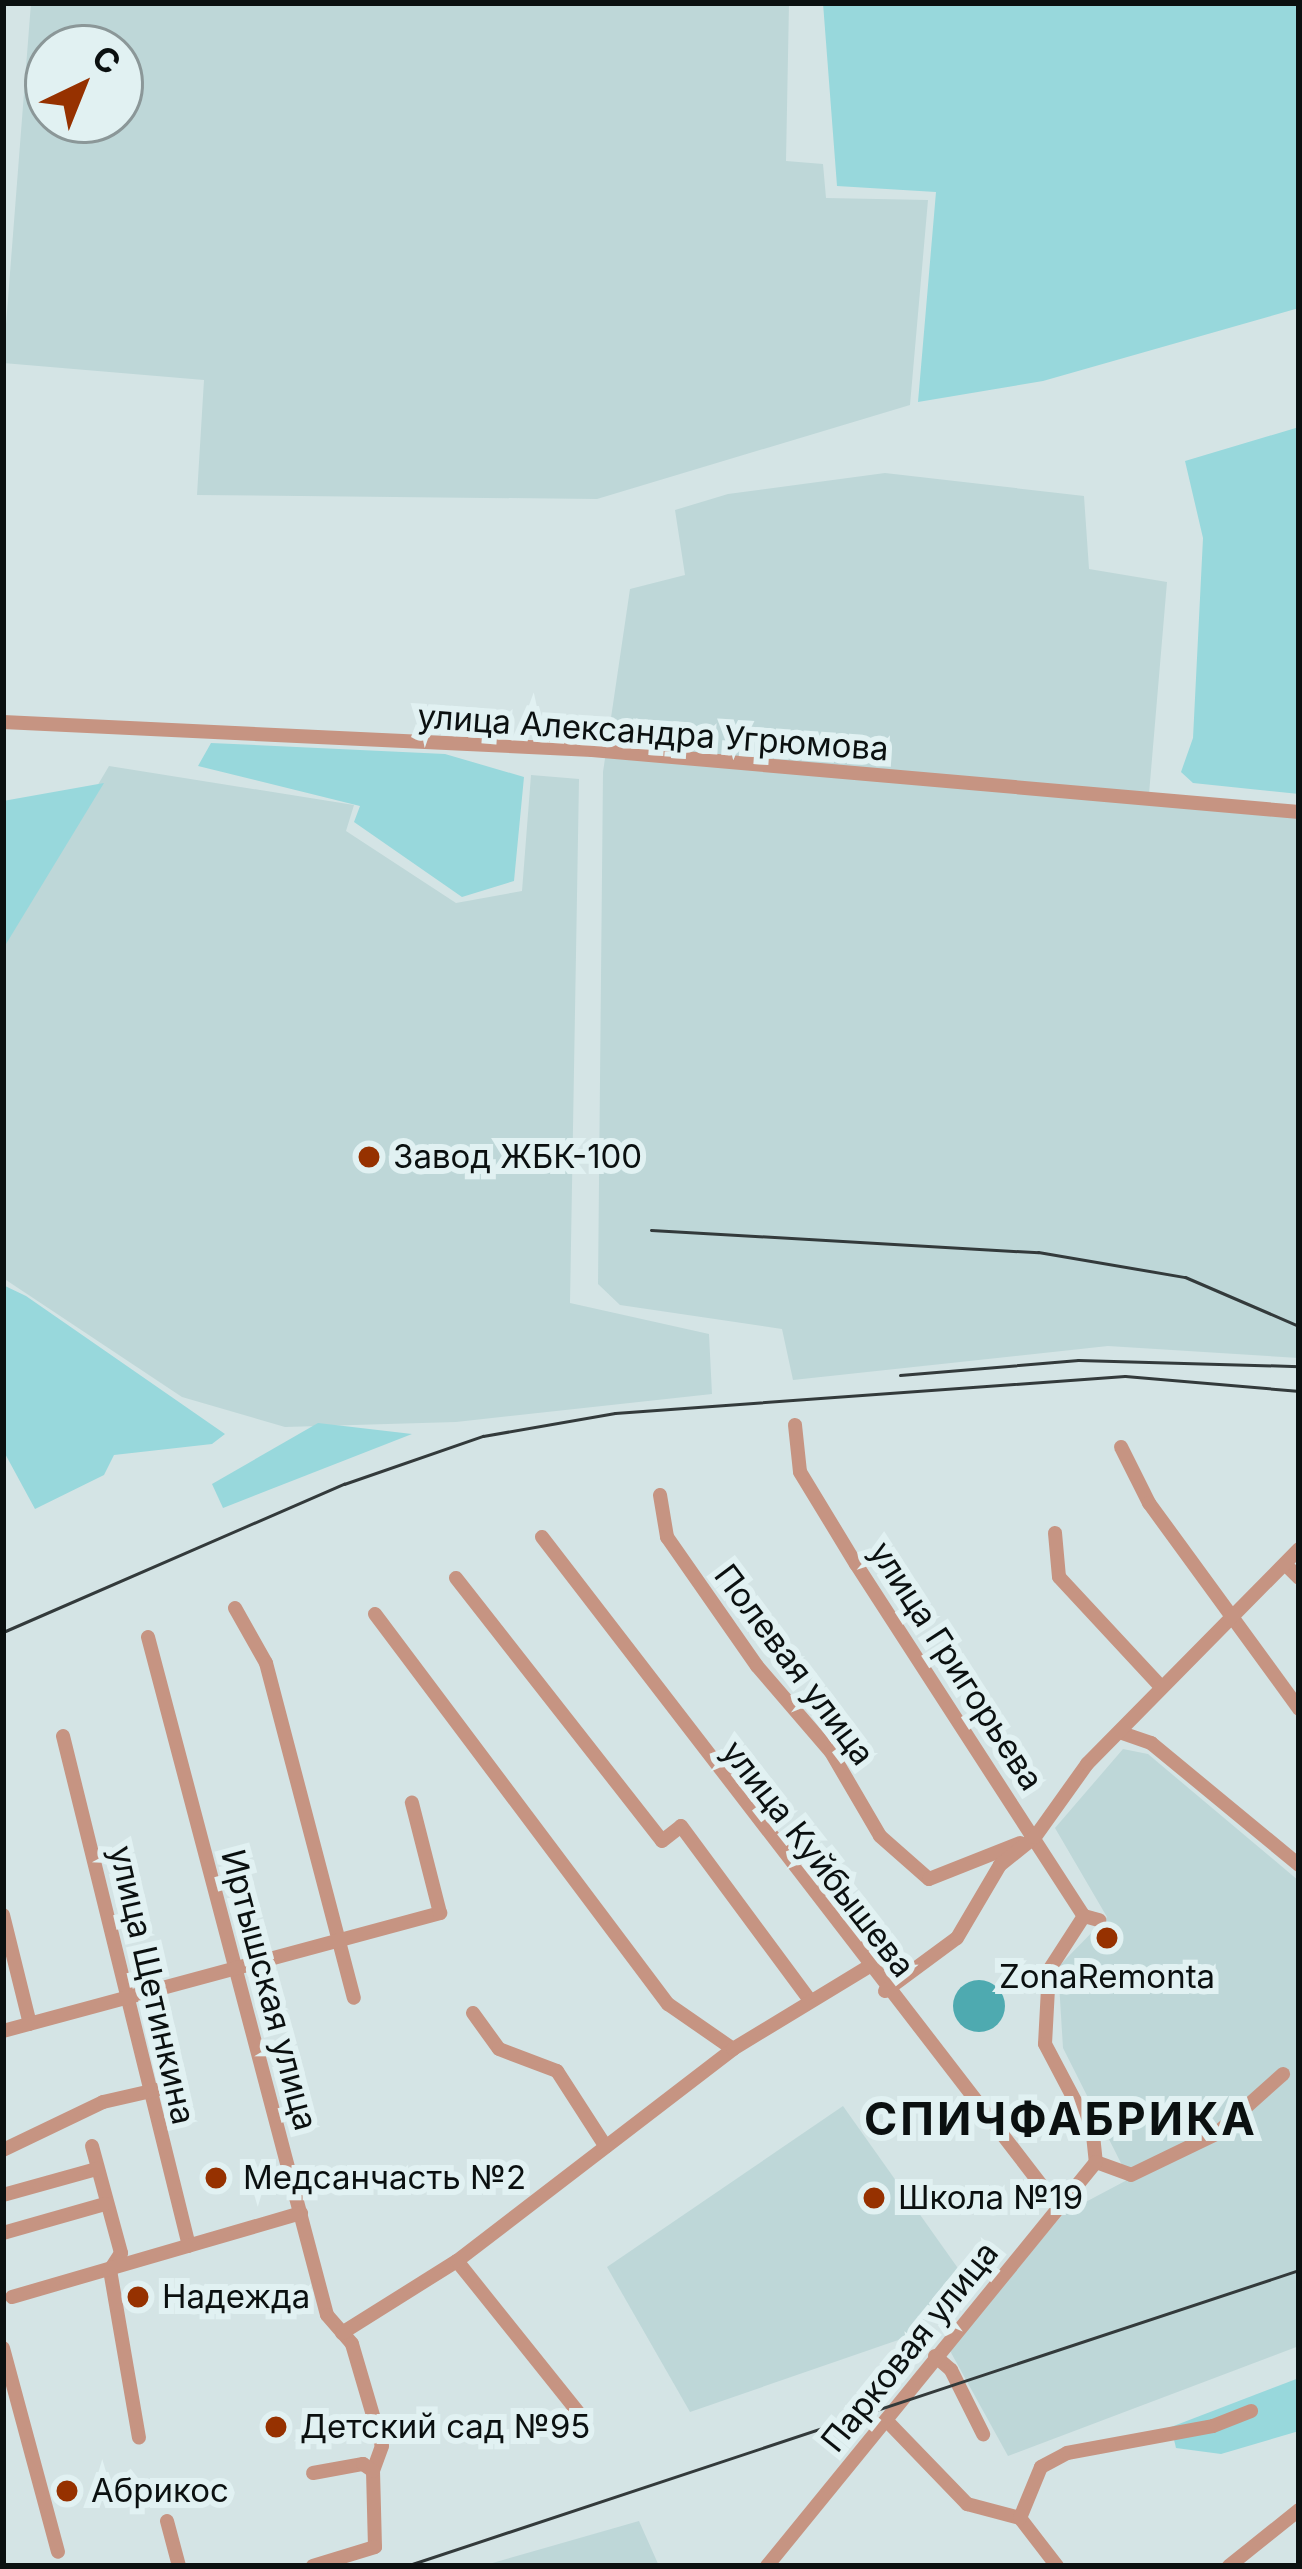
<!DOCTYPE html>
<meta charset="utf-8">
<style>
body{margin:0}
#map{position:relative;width:1302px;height:2569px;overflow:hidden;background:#d4e4e5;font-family:Inter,sans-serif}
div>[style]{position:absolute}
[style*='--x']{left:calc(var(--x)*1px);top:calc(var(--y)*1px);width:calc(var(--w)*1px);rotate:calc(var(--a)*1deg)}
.built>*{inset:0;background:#bed7d8}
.green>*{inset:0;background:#98d8dc}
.water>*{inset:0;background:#4eaab0}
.round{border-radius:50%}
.minor>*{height:14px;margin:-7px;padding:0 7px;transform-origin:7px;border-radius:7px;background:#c69482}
.rail>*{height:3px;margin:-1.5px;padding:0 1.5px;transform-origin:1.5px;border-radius:1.5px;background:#333a3b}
.dots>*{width:33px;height:33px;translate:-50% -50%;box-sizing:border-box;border:6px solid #e1f1f2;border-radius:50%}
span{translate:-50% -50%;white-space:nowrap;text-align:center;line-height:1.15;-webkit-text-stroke:12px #e1f1f2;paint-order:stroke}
.street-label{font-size:33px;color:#0b1010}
.poi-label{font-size:33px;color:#0b1010}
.left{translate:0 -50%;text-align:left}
.district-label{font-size:45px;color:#0b1010;font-weight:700;letter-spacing:3px}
.frame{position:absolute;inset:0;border:6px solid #0b1010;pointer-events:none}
.north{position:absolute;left:24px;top:24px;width:120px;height:120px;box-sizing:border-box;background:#e1f1f2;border:3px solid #8b9798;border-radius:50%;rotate:43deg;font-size:33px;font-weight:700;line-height:48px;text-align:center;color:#0b1010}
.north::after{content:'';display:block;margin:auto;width:42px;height:54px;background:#963100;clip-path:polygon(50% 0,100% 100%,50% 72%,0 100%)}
</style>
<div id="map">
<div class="built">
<i style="clip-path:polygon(evenodd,31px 3px,789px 3px,786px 161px,823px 164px,826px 198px,928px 200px,910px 405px,597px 499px,197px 495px,204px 380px,3px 363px,31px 3px,48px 48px,120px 48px,120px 120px,48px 120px,48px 48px)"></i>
<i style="clip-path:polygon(885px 473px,1084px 496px,1089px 569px,1167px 582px,1149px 794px,1299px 815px,1299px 1358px,1108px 1346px,793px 1380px,782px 1329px,620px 1305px,598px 1284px,603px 772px,630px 589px,685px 575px,675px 510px,728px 494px)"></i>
<i style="clip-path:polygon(109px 766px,354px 805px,346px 831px,456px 903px,522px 891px,531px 775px,579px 779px,570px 1303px,709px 1334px,712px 1394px,456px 1422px,285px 1427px,182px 1397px,3px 1278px,3px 945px)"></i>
<i style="clip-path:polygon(1123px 1749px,1148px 1754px,1299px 1881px,1299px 2346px,1008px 2456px,949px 2349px,1063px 2214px,1129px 2179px,1063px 2048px,1058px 1967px,1107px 1917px,1055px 1828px)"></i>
<i style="clip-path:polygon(843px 2106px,967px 2281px,904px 2338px,690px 2412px,607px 2267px)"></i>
<i style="clip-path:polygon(639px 2521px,659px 2566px,482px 2566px)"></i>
</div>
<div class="green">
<i style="clip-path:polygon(823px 3px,1299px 3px,1299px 308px,1043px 381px,918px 402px,936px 192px,837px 186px)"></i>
<i style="clip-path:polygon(1299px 427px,1299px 794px,1193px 783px,1181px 772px,1193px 738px,1203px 538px,1185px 461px)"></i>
<i style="clip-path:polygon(211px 743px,445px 754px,524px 777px,514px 881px,462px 897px,354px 822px,360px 806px,198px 766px)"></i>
<i style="clip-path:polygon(104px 783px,3px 949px,3px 801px)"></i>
<i style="clip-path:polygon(3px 1285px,26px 1296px,225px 1434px,212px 1444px,114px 1455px,104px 1475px,35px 1509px,3px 1450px)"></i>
<i style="clip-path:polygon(318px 1423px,412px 1434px,223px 1508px,212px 1484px)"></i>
<i style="clip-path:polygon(1299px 2378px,1299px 2431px,1221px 2454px,1176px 2448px,1171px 2427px)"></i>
</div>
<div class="water">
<i class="round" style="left:953px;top:1980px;width:52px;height:52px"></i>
</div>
<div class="minor">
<i style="--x:3;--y:722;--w:590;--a:2.72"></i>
<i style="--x:592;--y:750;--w:710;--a:5.01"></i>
<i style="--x:795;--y:1425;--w:47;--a:83.9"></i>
<i style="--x:800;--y:1472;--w:108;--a:58.7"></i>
<i style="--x:856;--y:1564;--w:419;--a:57.1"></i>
<i style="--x:1084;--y:1916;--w:16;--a:15"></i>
<i style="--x:1121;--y:1447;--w:63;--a:63.4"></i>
<i style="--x:1149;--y:1503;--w:255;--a:53.9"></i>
<i style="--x:660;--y:1495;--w:43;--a:80.5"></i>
<i style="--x:667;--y:1537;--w:157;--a:55.1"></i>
<i style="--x:757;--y:1666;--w:113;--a:49.3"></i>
<i style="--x:831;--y:1752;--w:97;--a:59.7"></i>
<i style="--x:880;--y:1836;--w:65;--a:41.3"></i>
<i style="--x:929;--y:1879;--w:98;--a:-21.6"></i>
<i style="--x:1055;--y:1533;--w:44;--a:84.8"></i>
<i style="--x:1059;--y:1577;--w:151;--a:47.1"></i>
<i style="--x:542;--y:1537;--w:847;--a:52.39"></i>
<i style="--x:1285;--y:1564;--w:20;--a:45"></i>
<i style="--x:456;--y:1578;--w:334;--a:51.9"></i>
<i style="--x:662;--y:1841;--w:24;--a:-38"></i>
<i style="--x:681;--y:1826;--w:215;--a:53.5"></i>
<i style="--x:235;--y:1608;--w:63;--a:60.6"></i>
<i style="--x:266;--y:1663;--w:346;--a:75.3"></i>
<i style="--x:375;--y:1614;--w:488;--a:53.1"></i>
<i style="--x:668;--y:2004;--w:79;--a:34.7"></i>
<i style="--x:148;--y:1637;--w:701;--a:75.21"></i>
<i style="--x:327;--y:2315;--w:38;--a:49"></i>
<i style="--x:352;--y:2344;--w:106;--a:73.6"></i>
<i style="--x:382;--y:2446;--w:27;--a:110"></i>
<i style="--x:373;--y:2471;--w:76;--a:88.5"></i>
<i style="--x:375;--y:2547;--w:65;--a:163"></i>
<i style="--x:1122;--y:1733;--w:31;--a:19"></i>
<i style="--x:1151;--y:1743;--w:192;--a:39.5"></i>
<i style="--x:63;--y:1736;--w:525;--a:76.12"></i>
<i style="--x:3;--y:1915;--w:112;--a:76.1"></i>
<i style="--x:1084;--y:1916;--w:64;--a:122.9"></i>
<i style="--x:1049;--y:1970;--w:74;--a:93.1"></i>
<i style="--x:1045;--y:2044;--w:103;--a:62.2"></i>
<i style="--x:1093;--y:2135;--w:27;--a:84"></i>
<i style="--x:885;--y:1991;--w:89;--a:-36.4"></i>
<i style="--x:957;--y:1938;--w:85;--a:-59.5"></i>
<i style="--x:1000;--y:1865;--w:45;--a:-38.7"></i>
<i style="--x:1035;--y:1837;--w:90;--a:-54.5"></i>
<i style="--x:1087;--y:1764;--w:302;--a:-45.4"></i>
<i style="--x:473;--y:2013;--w:44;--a:54.2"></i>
<i style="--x:499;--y:2049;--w:62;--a:20.8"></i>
<i style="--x:557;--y:2071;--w:90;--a:57.2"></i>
<i style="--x:3;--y:2031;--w:453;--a:-15.1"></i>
<i style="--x:440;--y:1913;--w:114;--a:-104.3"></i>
<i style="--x:92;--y:2146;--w:111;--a:74.8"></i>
<i style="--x:121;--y:2253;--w:20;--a:123"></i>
<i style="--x:110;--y:2270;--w:170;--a:80.2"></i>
<i style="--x:3;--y:2150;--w:111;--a:-25.6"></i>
<i style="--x:103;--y:2102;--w:54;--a:-12.8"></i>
<i style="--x:1096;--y:2162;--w:37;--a:20"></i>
<i style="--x:1131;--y:2175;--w:94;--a:-25.8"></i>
<i style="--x:1216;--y:2134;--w:90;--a:-41.8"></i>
<i style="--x:3;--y:2195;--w:98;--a:-15.5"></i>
<i style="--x:3;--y:2233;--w:106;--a:-15.9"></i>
<i style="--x:457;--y:2261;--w:201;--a:51.3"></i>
<i style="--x:12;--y:2297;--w:301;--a:-16.2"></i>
<i style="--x:342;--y:2333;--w:136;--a:-32.1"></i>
<i style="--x:457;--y:2261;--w:348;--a:-37.5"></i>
<i style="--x:733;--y:2049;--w:158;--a:-31.3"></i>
<i style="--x:3;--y:2348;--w:211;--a:74.9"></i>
<i style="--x:935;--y:2356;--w:21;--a:41"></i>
<i style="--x:951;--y:2370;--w:72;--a:63.4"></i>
<i style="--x:886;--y:2420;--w:117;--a:46"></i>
<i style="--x:967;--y:2504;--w:55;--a:14.8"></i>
<i style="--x:1020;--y:2518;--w:61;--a:52.4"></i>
<i style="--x:313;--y:2473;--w:51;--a:-10.2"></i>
<i style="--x:363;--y:2464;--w:12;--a:35"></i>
<i style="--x:1020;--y:2518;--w:55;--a:-67.6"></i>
<i style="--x:1041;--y:2467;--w:30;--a:-28"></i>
<i style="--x:1067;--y:2453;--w:148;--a:-10.5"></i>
<i style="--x:1213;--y:2426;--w:41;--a:-21.5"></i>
<i style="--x:167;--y:2521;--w:47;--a:75.1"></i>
<i style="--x:767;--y:2566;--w:521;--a:-50.84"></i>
<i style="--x:1229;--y:2566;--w:90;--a:-38.7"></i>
</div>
<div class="rail">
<i style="--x:651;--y:1230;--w:388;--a:3.3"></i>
<i style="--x:1038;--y:1252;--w:149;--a:9.7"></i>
<i style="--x:1185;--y:1277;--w:124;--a:23.3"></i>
<i style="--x:900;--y:1375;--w:179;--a:-4.8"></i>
<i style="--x:1078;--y:1360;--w:221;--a:1.6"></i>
<i style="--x:3;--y:1632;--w:372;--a:-23.5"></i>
<i style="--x:344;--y:1484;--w:147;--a:-19.1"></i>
<i style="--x:483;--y:1436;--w:134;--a:-9.9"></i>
<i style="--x:615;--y:1413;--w:511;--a:-4.15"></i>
<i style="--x:1125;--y:1376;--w:175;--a:4.9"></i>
<i style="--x:406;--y:2566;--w:941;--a:-18.34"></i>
</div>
<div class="dots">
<i style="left:369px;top:1157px;background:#963100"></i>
<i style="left:1107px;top:1938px;background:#963100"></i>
<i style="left:216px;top:2178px;background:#963100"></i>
<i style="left:874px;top:2198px;background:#963100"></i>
<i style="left:138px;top:2297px;background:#963100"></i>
<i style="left:276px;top:2427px;background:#963100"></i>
<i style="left:67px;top:2491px;background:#963100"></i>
</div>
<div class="street-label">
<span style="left:653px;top:733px;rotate:4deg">улица Александра Угрюмова</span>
<span style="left:794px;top:1665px;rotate:53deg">Полевая улица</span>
<span style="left:956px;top:1666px;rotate:57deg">улица Григорьева</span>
<span style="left:818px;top:1859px;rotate:52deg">улица Куйбышева</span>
<span style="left:152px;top:1985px;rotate:77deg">улица Щетинкина</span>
<span style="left:269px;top:1990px;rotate:75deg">Иртышская улица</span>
<span style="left:910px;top:2347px;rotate:-51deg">Парковая улица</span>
</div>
<div class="poi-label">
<span class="left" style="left:393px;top:1157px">Завод ЖБК-100</span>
<span style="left:1107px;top:1977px">ZonaRemonta</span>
<span class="left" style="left:243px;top:2178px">Медсанчасть №2</span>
<span class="left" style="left:898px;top:2198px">Школа №19</span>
<span class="left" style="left:162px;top:2297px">Надежда</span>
<span class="left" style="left:300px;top:2427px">Детский сад №95</span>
<span class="left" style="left:91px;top:2491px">Абрикос</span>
</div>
<div class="district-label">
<span style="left:1061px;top:2119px">СПИЧФАБРИКА</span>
</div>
<div class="frame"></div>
<div class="north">С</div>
</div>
